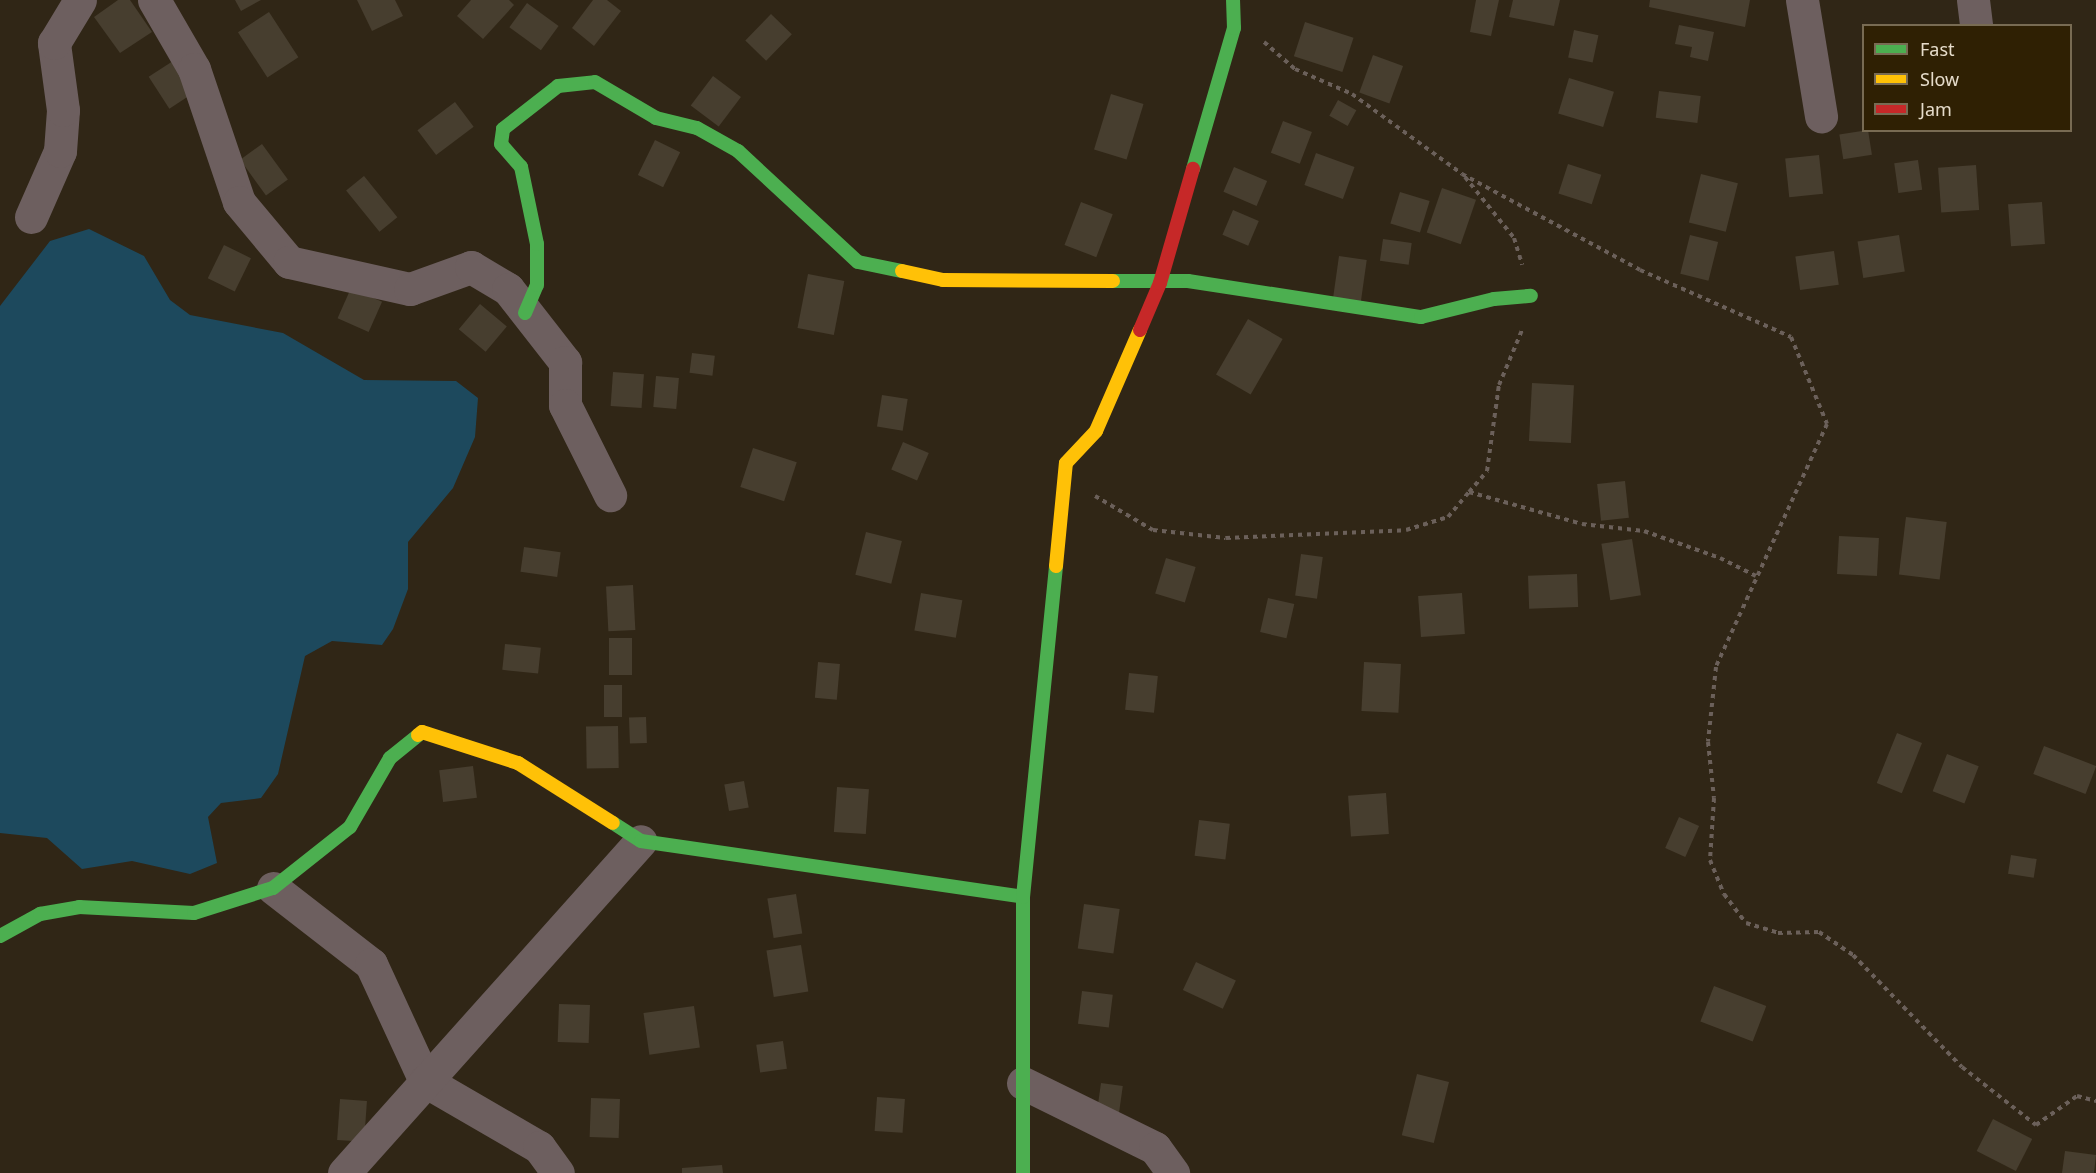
<!DOCTYPE html>
<style>
body{margin:0}
#map{position:relative;width:2096px;height:1173px;overflow:hidden;background:#302616;font-family:"Noto Sans",sans-serif}
div>[style]{position:absolute}
[style*='--x']{left:calc(var(--x)*1px);top:calc(var(--y)*1px);width:calc(var(--w)*1px);rotate:calc(var(--a)*1deg)}
.water>*{inset:0;background:#1d495d}
.building>*{inset:0;background:#473e2f;transform-origin:0 0}
.path>*{height:4px;margin-top:-2px;transform-origin:0;background:repeating-linear-gradient(90deg,#6b605a 0 4.5px,transparent 0 9px)}
.street>*{height:33px;margin:-16.5px;padding:0 16.5px;transform-origin:16.5px;border-radius:16.5px;background:#6d5f5f}
.fast>*{height:14px;margin:-7px;padding:0 7px;transform-origin:7px;border-radius:7px;background:#4caf50}
.slow>*{height:14px;margin:-7px;padding:0 7px;transform-origin:7px;border-radius:7px;background:#ffc107}
.jam>*{height:14px;margin:-7px;padding:0 7px;transform-origin:7px;border-radius:7px;background:#c62828}
span{translate:-50% -50%;white-space:nowrap;text-align:center;line-height:1.15;-webkit-text-stroke:4.5px #2f2003;paint-order:stroke}
.legend{position:absolute;left:1862px;top:24px;width:210px;height:108px;box-sizing:border-box;background:#2f2003;border:2px solid #786b53;margin:0;padding:8px 10px;list-style:none;font-size:18px;color:#e6dccb}
.legend li{display:flex;align-items:center;gap:12px;height:30px}
.legend b{width:30px;border:2px solid #786b53}
</style>
<div id="map">
<div class="water">
<i style="clip-path:polygon(89px 229px,144px 256px,170px 300px,190px 315px,283px 333px,364px 380px,456px 381px,478px 398px,475px 437px,453px 488px,408px 542px,408px 589px,393px 629px,382px 645px,332px 641px,305px 656px,278px 774px,261px 798px,221px 803px,208px 817px,217px 863px,190px 874px,132px 861px,82px 869px,47px 838px,0 833px,0 306px,50px 241px)"></i>
</div>
<div class="building">
<i style="clip-path:polygon(118px 0,130px 0,152px 32px,120px 53px,94px 17px)"></i>
<i style="clip-path:polygon(235px 0,261px 0,241px 11px)"></i>
<i style="clip-path:polygon(357px 0,395px 0,403px 16px,372px 31px)"></i>
<i style="clip-path:polygon(471px 0,509px 0,514px 5px,483px 39px,457px 16px)"></i>
<i style="clip-path:polygon(593px 0,607px 0,621px 11px,594px 46px,572px 28px)"></i>
<i style="clip-path:polygon(1476px 0,1499px 0,1491px 36px,1470px 32px)"></i>
<i style="clip-path:polygon(1513px 0,1560px 0,1554px 26px,1509px 17px)"></i>
<i style="clip-path:polygon(1650px 0,1750px 0,1745px 27px,1649px 7px)"></i>
<i style="left:527px;top:3px;width:39px;height:30px;rotate:36deg"></i>
<i style="left:269px;top:12px;width:54px;height:37px;rotate:57deg"></i>
<i style="left:771px;top:14px;width:29px;height:37px;rotate:44deg"></i>
<i style="left:1305px;top:22px;width:51px;height:36px;rotate:18deg"></i>
<i style="clip-path:polygon(1679px 25px,1714px 32px,1708px 61px,1690px 57px,1692px 47px,1675px 44px)"></i>
<i style="left:1574px;top:30px;width:25px;height:28px;rotate:12deg"></i>
<i style="left:1373px;top:55px;width:32px;height:40px;rotate:20deg"></i>
<i style="left:173px;top:61px;width:38px;height:29px;rotate:57deg"></i>
<i style="left:713px;top:76px;width:35px;height:37px;rotate:37deg"></i>
<i style="left:1569px;top:78px;width:47px;height:37px;rotate:17deg"></i>
<i style="left:1659px;top:91px;width:42px;height:27px;rotate:7deg"></i>
<i style="left:1111px;top:94px;width:34px;height:58px;rotate:17deg"></i>
<i style="left:1338px;top:100px;width:21px;height:18px;rotate:29deg"></i>
<i style="left:455px;top:102px;width:31px;height:47px;rotate:53deg"></i>
<i style="left:1283px;top:121px;width:31px;height:34px;rotate:21deg"></i>
<i style="left:1868px;top:130px;width:25px;height:29px;rotate:81deg"></i>
<i style="left:655px;top:140px;width:28px;height:39px;rotate:26deg"></i>
<i style="left:262px;top:144px;width:44px;height:27px;rotate:54deg"></i>
<i style="left:1316px;top:153px;width:41px;height:34px;rotate:20deg"></i>
<i style="left:1819px;top:155px;width:39px;height:34px;rotate:84deg"></i>
<i style="left:1918px;top:160px;width:30px;height:24px;rotate:82deg"></i>
<i style="left:1568px;top:164px;width:35px;height:31px;rotate:18deg"></i>
<i style="left:1976px;top:165px;width:45px;height:38px;rotate:86deg"></i>
<i style="left:1234px;top:167px;width:36px;height:27px;rotate:23deg"></i>
<i style="left:1701px;top:174px;width:38px;height:50px;rotate:14deg"></i>
<i style="left:364px;top:176px;width:53px;height:23px;rotate:51deg"></i>
<i style="left:1442px;top:188px;width:36px;height:47px;rotate:19deg"></i>
<i style="left:1400px;top:192px;width:31px;height:33px;rotate:17deg"></i>
<i style="left:1081px;top:202px;width:34px;height:46px;rotate:21deg"></i>
<i style="left:2042px;top:202px;width:42px;height:34px;rotate:86deg"></i>
<i style="left:1233px;top:210px;width:28px;height:27px;rotate:23deg"></i>
<i style="left:1690px;top:235px;width:29px;height:40px;rotate:14deg"></i>
<i style="left:1899px;top:235px;width:37px;height:42px;rotate:81deg"></i>
<i style="left:1383px;top:239px;width:29px;height:22px;rotate:8deg"></i>
<i style="left:224px;top:245px;width:30px;height:37px;rotate:26deg"></i>
<i style="left:1834px;top:251px;width:34px;height:39px;rotate:82deg"></i>
<i style="left:1339px;top:256px;width:28px;height:42px;rotate:8deg"></i>
<i style="left:808px;top:274px;width:37px;height:55px;rotate:11deg"></i>
<i style="left:351px;top:288px;width:34px;height:33px;rotate:24deg"></i>
<i style="left:480px;top:304px;width:35px;height:33px;rotate:40deg"></i>
<i style="left:1248px;top:319px;width:40px;height:64px;rotate:30deg"></i>
<i style="left:692px;top:353px;width:23px;height:20px;rotate:7deg"></i>
<i style="left:613px;top:372px;width:31px;height:34px;rotate:4deg"></i>
<i style="left:656px;top:376px;width:23px;height:31px;rotate:5deg"></i>
<i style="left:1532px;top:383px;width:42px;height:58px;rotate:3deg"></i>
<i style="left:882px;top:395px;width:26px;height:32px;rotate:9deg"></i>
<i style="left:903px;top:442px;width:28px;height:30px;rotate:23deg"></i>
<i style="left:753px;top:448px;width:46px;height:41px;rotate:18deg"></i>
<i style="left:1625px;top:481px;width:37px;height:28px;rotate:84deg"></i>
<i style="left:1906px;top:517px;width:41px;height:58px;rotate:7deg"></i>
<i style="left:866px;top:532px;width:37px;height:44px;rotate:14deg"></i>
<i style="left:1839px;top:536px;width:40px;height:38px;rotate:3deg"></i>
<i style="left:1632px;top:539px;width:57px;height:31px;rotate:81deg"></i>
<i style="left:524px;top:547px;width:37px;height:25px;rotate:8deg"></i>
<i style="left:1301px;top:554px;width:22px;height:42px;rotate:8deg"></i>
<i style="left:1166px;top:558px;width:31px;height:37px;rotate:17deg"></i>
<i style="left:1577px;top:574px;width:33px;height:49px;rotate:88deg"></i>
<i style="left:633px;top:585px;width:45px;height:27px;rotate:87deg"></i>
<i style="left:921px;top:593px;width:42px;height:38px;rotate:10deg"></i>
<i style="left:1462px;top:593px;width:41px;height:44px;rotate:86deg"></i>
<i style="left:1268px;top:598px;width:27px;height:35px;rotate:13deg"></i>
<i style="left:609px;top:638px;width:23px;height:37px"></i>
<i style="left:505px;top:644px;width:36px;height:26px;rotate:6deg"></i>
<i style="left:818px;top:662px;width:22px;height:36px;rotate:5deg"></i>
<i style="left:1364px;top:662px;width:37px;height:49px;rotate:3deg"></i>
<i style="left:1129px;top:673px;width:29px;height:37px;rotate:6deg"></i>
<i style="left:604px;top:685px;width:18px;height:32px"></i>
<i style="left:646px;top:717px;width:26px;height:17px;rotate:88deg"></i>
<i style="left:618px;top:726px;width:42px;height:32px;rotate:89deg"></i>
<i style="left:1897px;top:733px;width:27px;height:54px;rotate:22deg"></i>
<i style="left:2044px;top:746px;width:56px;height:30px;rotate:21deg"></i>
<i style="left:1947px;top:754px;width:34px;height:40px;rotate:21deg"></i>
<i style="left:473px;top:766px;width:32px;height:34px;rotate:83deg"></i>
<i style="left:744px;top:781px;width:27px;height:20px;rotate:80deg"></i>
<i style="left:837px;top:787px;width:32px;height:45px;rotate:4deg"></i>
<i style="left:1386px;top:793px;width:41px;height:38px;rotate:86deg"></i>
<i style="left:1679px;top:817px;width:22px;height:34px;rotate:24deg"></i>
<i style="left:1199px;top:820px;width:31px;height:36px;rotate:7deg"></i>
<i style="left:2011px;top:855px;width:26px;height:19px;rotate:9deg"></i>
<i style="left:796px;top:894px;width:40px;height:29px;rotate:81deg"></i>
<i style="left:1084px;top:904px;width:36px;height:45px;rotate:8deg"></i>
<i style="left:801px;top:945px;width:47px;height:35px;rotate:81deg"></i>
<i style="left:1196px;top:962px;width:44px;height:31px;rotate:25deg"></i>
<i style="left:1714px;top:986px;width:56px;height:38px;rotate:21deg"></i>
<i style="left:1082px;top:991px;width:31px;height:33px;rotate:7deg"></i>
<i style="left:559px;top:1004px;width:31px;height:38px;rotate:2deg"></i>
<i style="left:694px;top:1006px;width:42px;height:51px;rotate:82deg"></i>
<i style="left:783px;top:1041px;width:28px;height:27px;rotate:82deg"></i>
<i style="left:1417px;top:1074px;width:33px;height:63px;rotate:14deg"></i>
<i style="left:1101px;top:1083px;width:22px;height:31px;rotate:8deg"></i>
<i style="left:877px;top:1097px;width:28px;height:34px;rotate:4deg"></i>
<i style="left:591px;top:1098px;width:29px;height:39px;rotate:2deg"></i>
<i style="left:340px;top:1099px;width:27px;height:41px;rotate:4deg"></i>
<i style="left:1993px;top:1119px;width:44px;height:36px;rotate:27deg"></i>
<i style="clip-path:polygon(2065px 1151px,2096px 1155px,2094px 1173px,2062px 1173px)"></i>
<i style="clip-path:polygon(722px 1165px,723px 1173px,682px 1173px,682px 1168px)"></i>
</div>
<div class="path">
<i style="--x:1264;--y:42;--w:41;--a:41.1"></i>
<i style="--x:1295;--y:69;--w:62;--a:23.7"></i>
<i style="--x:1352;--y:94;--w:136;--a:36"></i>
<i style="--x:1462;--y:174;--w:202;--a:28.3"></i>
<i style="--x:1640;--y:270;--w:165;--a:23.9"></i>
<i style="--x:1791;--y:337;--w:94;--a:67.5"></i>
<i style="--x:1827;--y:424;--w:267;--a:114.6"></i>
<i style="--x:1716;--y:667;--w:75;--a:96.1"></i>
<i style="--x:1708;--y:742;--w:56;--a:83.9"></i>
<i style="--x:1714;--y:798;--w:62;--a:93.7"></i>
<i style="--x:1710;--y:860;--w:37;--a:68"></i>
<i style="--x:1724;--y:894;--w:36;--a:53"></i>
<i style="--x:1746;--y:923;--w:34;--a:17"></i>
<i style="--x:1778;--y:933;--w:41;--a:-1.4"></i>
<i style="--x:1819;--y:932;--w:41;--a:34.1"></i>
<i style="--x:1853;--y:955;--w:156;--a:45.8"></i>
<i style="--x:1962;--y:1067;--w:94;--a:38.1"></i>
<i style="--x:2036;--y:1125;--w:50;--a:-35.3"></i>
<i style="--x:2077;--y:1096;--w:20;--a:15"></i>
<i style="--x:1465;--y:177;--w:78;--a:51.2"></i>
<i style="--x:1514;--y:238;--w:28;--a:73"></i>
<i style="--x:1469;--y:492;--w:28;--a:-49"></i>
<i style="--x:1487;--y:471;--w:87;--a:-82.1"></i>
<i style="--x:1499;--y:385;--w:60;--a:-67.3"></i>
<i style="--x:1095;--y:496;--w:67;--a:30.4"></i>
<i style="--x:1153;--y:530;--w:73;--a:6.3"></i>
<i style="--x:1226;--y:538;--w:180;--a:-2.5"></i>
<i style="--x:1406;--y:530;--w:44;--a:-17.2"></i>
<i style="--x:1448;--y:517;--w:33;--a:-50"></i>
<i style="--x:1469;--y:492;--w:117;--a:15.8"></i>
<i style="--x:1582;--y:524;--w:62;--a:6.4"></i>
<i style="--x:1644;--y:531;--w:81;--a:19.6"></i>
<i style="--x:1720;--y:558;--w:40;--a:26.6"></i>
</div>
<div class="street">
<i style="--x:154;--y:0;--w:80;--a:59.9"></i>
<i style="--x:194;--y:69;--w:140;--a:71.3"></i>
<i style="--x:239;--y:202;--w:78;--a:50.2"></i>
<i style="--x:289;--y:262;--w:124;--a:12.6"></i>
<i style="--x:410;--y:289;--w:65;--a:-19.8"></i>
<i style="--x:471;--y:267;--w:43;--a:30.7"></i>
<i style="--x:508;--y:289;--w:93;--a:52"></i>
<i style="--x:565;--y:362;--w:43;--a:90"></i>
<i style="--x:565;--y:405;--w:101;--a:63.4"></i>
<i style="--x:1802;--y:0;--w:118;--a:80.7"></i>
<i style="--x:1973;--y:0;--w:26;--a:83"></i>
<i style="--x:31;--y:217;--w:72;--a:-66.3"></i>
<i style="--x:60;--y:151;--w:41;--a:-85.8"></i>
<i style="--x:63;--y:110;--w:68;--a:-97.7"></i>
<i style="--x:54;--y:43;--w:50;--a:-58.8"></i>
<i style="--x:273;--y:888;--w:124;--a:37.8"></i>
<i style="--x:371;--y:964;--w:129;--a:65.2"></i>
<i style="--x:425;--y:1081;--w:132;--a:30.1"></i>
<i style="--x:539;--y:1147;--w:32;--a:54"></i>
<i style="--x:1023;--y:1083;--w:147;--a:26.2"></i>
<i style="--x:1155;--y:1148;--w:31;--a:54"></i>
<i style="--x:344;--y:1173;--w:445;--a:-48.2"></i>
</div>
<div class="fast">
<i style="--x:1193;--y:169;--w:147;--a:-73.8"></i>
<i style="--x:1234;--y:28;--w:28;--a:-92"></i>
<i style="--x:1113;--y:281;--w:75;--a:0"></i>
<i style="--x:1188;--y:281;--w:236;--a:8.8"></i>
<i style="--x:1421;--y:317;--w:75;--a:-13.9"></i>
<i style="--x:1494;--y:299;--w:37;--a:-5"></i>
<i style="--x:525;--y:313;--w:30;--a:-67"></i>
<i style="--x:537;--y:285;--w:41;--a:-90"></i>
<i style="--x:537;--y:244;--w:79;--a:-101.7"></i>
<i style="--x:521;--y:167;--w:30;--a:-131"></i>
<i style="--x:501;--y:144;--w:15;--a:-82"></i>
<i style="--x:503;--y:129;--w:70;--a:-38"></i>
<i style="--x:558;--y:86;--w:37;--a:-6"></i>
<i style="--x:595;--y:82;--w:71;--a:30.5"></i>
<i style="--x:656;--y:118;--w:42;--a:13.7"></i>
<i style="--x:697;--y:128;--w:47;--a:29.3"></i>
<i style="--x:738;--y:151;--w:163;--a:42.8"></i>
<i style="--x:858;--y:262;--w:45;--a:11.6"></i>
<i style="--x:613;--y:823;--w:33;--a:33"></i>
<i style="--x:641;--y:841;--w:386;--a:8.3"></i>
<i style="--x:0;--y:936;--w:46;--a:-28.8"></i>
<i style="--x:40;--y:914;--w:40;--a:-10"></i>
<i style="--x:79;--y:907;--w:115;--a:3"></i>
<i style="--x:194;--y:913;--w:83;--a:-17.6"></i>
<i style="--x:273;--y:888;--w:98;--a:-38.4"></i>
<i style="--x:350;--y:827;--w:80;--a:-59.9"></i>
<i style="--x:390;--y:758;--w:36;--a:-39"></i>
<i style="--x:1023;--y:1173;--w:276;--a:-90"></i>
<i style="--x:1023;--y:897;--w:333;--a:-84.3"></i>
</div>
<div class="slow">
<i style="--x:902;--y:271;--w:42;--a:12.4"></i>
<i style="--x:943;--y:280;--w:170;--a:0.3"></i>
<i style="--x:1056;--y:566;--w:103;--a:-84.5"></i>
<i style="--x:1066;--y:463;--w:44;--a:-46.8"></i>
<i style="--x:1096;--y:431;--w:110;--a:-66.5"></i>
<i style="--x:418;--y:735;--w:5;--a:-37"></i>
<i style="--x:422;--y:732;--w:101;--a:17.9"></i>
<i style="--x:518;--y:763;--w:112;--a:32.3"></i>
</div>
<div class="jam">
<i style="--x:1140;--y:330;--w:51;--a:-66.9"></i>
<i style="--x:1160;--y:283;--w:119;--a:-73.9"></i>
</div>
<ul class="legend">
<li><b style="height:8px;background:#4caf50"></b>Fast</li>
<li><b style="height:8px;background:#ffc107"></b>Slow</li>
<li><b style="height:8px;background:#c62828"></b>Jam</li>
</ul>
</div>
